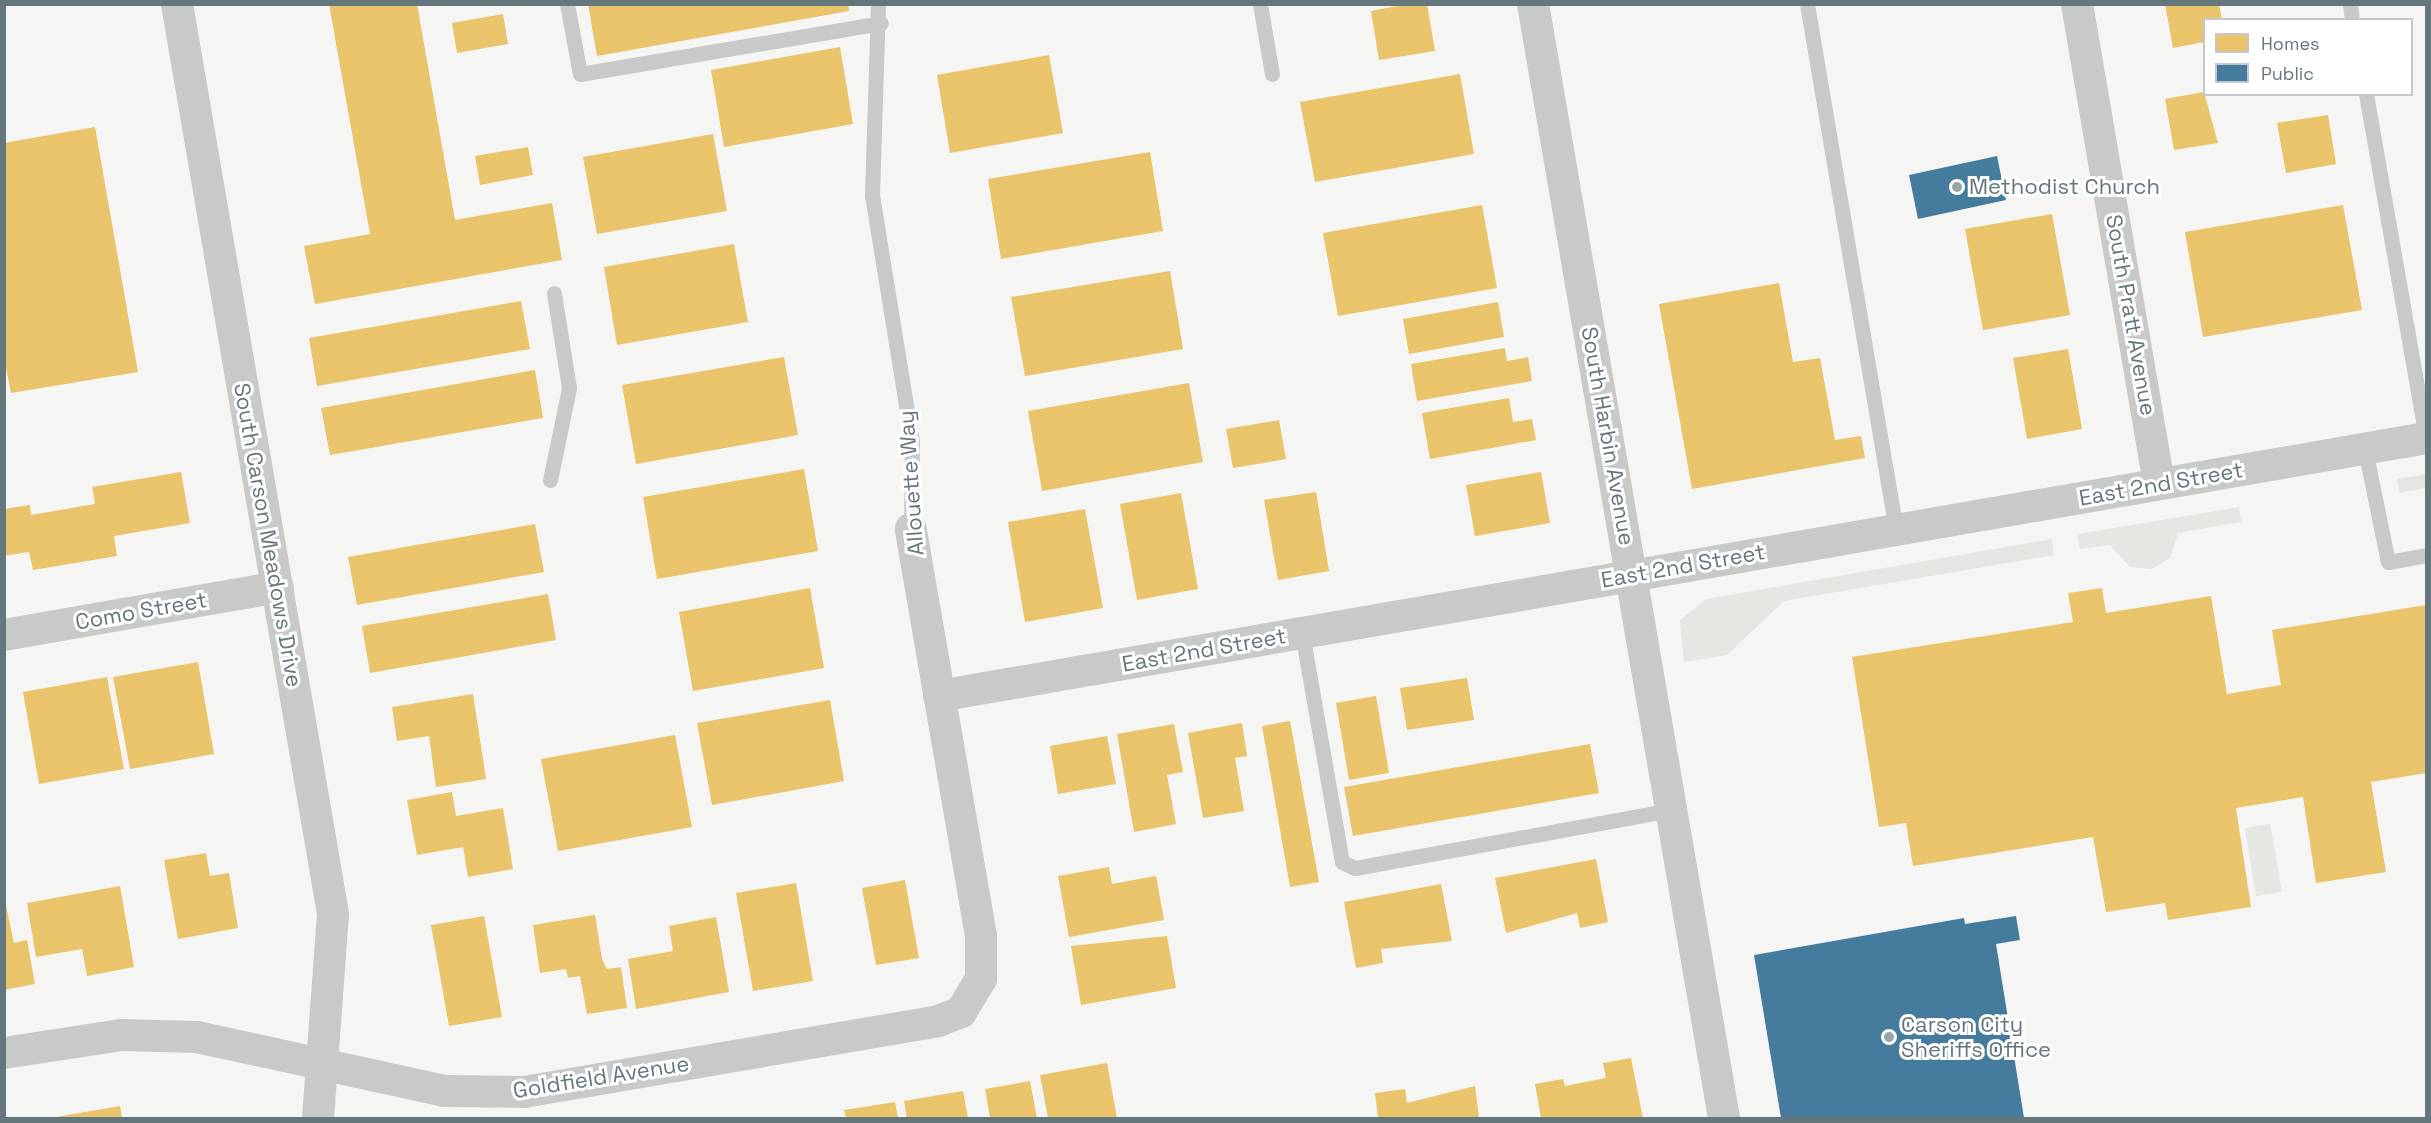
<!DOCTYPE html>
<html>
<head>
<meta charset="utf-8">
<style>
  body { margin:0 }
  #map { position:relative; width:2431px; height:1123px; overflow:hidden; background:#f5f5f4; font-family:"Space Grotesk",sans-serif }
  div>[style] { position:absolute }
  .green>* { inset:0; background:#e4e7e2 }
  .homes>* { inset:0; background:#e9c46a }
  .public>* { inset:0; background:#457b9d }
  .service>* { height:15px; margin:-7.5px; padding:0 7.5px; transform-origin:7.5px; border-radius:7.5px; background:#c8caca }
  .minor>* { height:32px; margin:-16px; padding:0 16px; transform-origin:16px; border-radius:16px; background:#c8caca }
  .dots>* { width:16px; height:16px; translate:-50% -50%; box-sizing:border-box; border:3px solid #fff; border-radius:50% }
  span { translate:-50% -50%; white-space:nowrap; text-align:center; line-height:1.15; -webkit-text-stroke:6px #fff; paint-order:stroke }
  .poi-label { font-size:22px; color:#63777d }
  .left { translate:0 -50%; text-align:left }
  .street-label { font-size:22px; color:#63777d }
  .frame { position:absolute; inset:0; border:6px solid #63777d; pointer-events:none }
  .legend { position:absolute; left:2203px; top:18px; width:210px; height:78px; box-sizing:border-box; background:#fff; border:2px solid #c1c9cb; margin:0; padding:8px 10px; list-style:none; font-size:18px; color:#63777d }
  .legend li { display:flex; align-items:center; gap:12px; height:30px }
  .legend b { width:30px; border:2px solid #c1c9cb }
</style>
</head>
<body>
<div id="map">
  <div class="green">
    <div style="clip-path:polygon(2426px 474px,2426px 488px,2399px 493px,2397px 479px)"></div>
    <div style="clip-path:polygon(2239px 507px,2241px 522px,2178px 533px,2170px 558px,2152px 569px,2130px 567px,2110px 545px,2080px 549px,2077px 534px)"></div>
    <div style="clip-path:polygon(2052px 539px,2054px 555px,1784px 601px,1727px 655px,1684px 662px,1680px 620px,1706px 599px)"></div>
    <div style="clip-path:polygon(2270px 824px,2282px 892px,2256px 896px,2245px 828px)"></div>
  </div>
  <div class="homes">
    <div style="clip-path:polygon(329px 4px,417px 4px,455px 220px,552px 203px,562px 260px,315px 304px,304px 246px,370px 234px)"></div>
    <div style="clip-path:polygon(588px 4px,848px 4px,849px 11px,597px 56px)"></div>
    <div style="clip-path:polygon(1407px 4px,1427px 4px,1435px 51px,1379px 60px,1371px 11px)"></div>
    <div style="clip-path:polygon(2165px 4px,2219px 4px,2222px 20px,2204px 20px,2204px 42px,2173px 48px)"></div>
    <div style="clip-path:polygon(503px 14px,508px 44px,457px 53px,452px 23px)"></div>
    <div style="clip-path:polygon(840px 47px,853px 124px,724px 147px,711px 70px)"></div>
    <div style="clip-path:polygon(1049px 55px,1063px 133px,950px 153px,937px 75px)"></div>
    <div style="clip-path:polygon(1460px 74px,1474px 154px,1315px 182px,1300px 102px)"></div>
    <div style="clip-path:polygon(2204px 92px,2218px 143px,2174px 150px,2165px 99px)"></div>
    <div style="clip-path:polygon(2328px 115px,2336px 164px,2286px 173px,2277px 123px)"></div>
    <div style="clip-path:polygon(95px 127px,138px 372px,11px 393px,4px 358px,4px 143px)"></div>
    <div style="clip-path:polygon(713px 134px,727px 211px,597px 234px,583px 157px)"></div>
    <div style="clip-path:polygon(528px 147px,533px 175px,480px 185px,475px 156px)"></div>
    <div style="clip-path:polygon(1150px 152px,1163px 231px,1001px 259px,988px 179px)"></div>
    <div style="clip-path:polygon(1482px 205px,1497px 288px,1338px 316px,1323px 233px)"></div>
    <div style="clip-path:polygon(2343px 205px,2362px 310px,2203px 337px,2185px 232px)"></div>
    <div style="clip-path:polygon(2052px 214px,2070px 315px,1983px 330px,1965px 229px)"></div>
    <div style="clip-path:polygon(734px 244px,748px 322px,617px 345px,604px 267px)"></div>
    <div style="clip-path:polygon(1170px 271px,1183px 349px,1025px 376px,1011px 297px)"></div>
    <div style="clip-path:polygon(1779px 283px,1793px 362px,1820px 358px,1835px 440px,1861px 436px,1865px 458px,1692px 489px,1659px 304px)"></div>
    <div style="clip-path:polygon(521px 301px,530px 349px,317px 386px,309px 338px)"></div>
    <div style="clip-path:polygon(1498px 302px,1504px 337px,1409px 354px,1403px 319px)"></div>
    <div style="clip-path:polygon(1505px 348px,1507px 361px,1528px 357px,1532px 381px,1417px 401px,1411px 364px)"></div>
    <div style="clip-path:polygon(2068px 349px,2082px 429px,2027px 439px,2013px 358px)"></div>
    <div style="clip-path:polygon(784px 357px,798px 435px,636px 464px,622px 385px)"></div>
    <div style="clip-path:polygon(535px 370px,543px 418px,330px 455px,321px 408px)"></div>
    <div style="clip-path:polygon(1189px 383px,1203px 462px,1042px 491px,1028px 411px)"></div>
    <div style="clip-path:polygon(1509px 398px,1513px 422px,1532px 419px,1536px 440px,1430px 459px,1422px 413px)"></div>
    <div style="clip-path:polygon(1279px 420px,1286px 459px,1233px 468px,1226px 429px)"></div>
    <div style="clip-path:polygon(804px 469px,818px 551px,657px 579px,643px 497px)"></div>
    <div style="clip-path:polygon(181px 472px,190px 523px,114px 536px,117px 556px,33px 570px,29px 552px,4px 556px,4px 509px,30px 505px,31px 515px,95px 504px,92px 487px)"></div>
    <div style="clip-path:polygon(1541px 472px,1550px 523px,1475px 536px,1466px 485px)"></div>
    <div style="clip-path:polygon(1316px 492px,1329px 571px,1278px 580px,1264px 500px)"></div>
    <div style="clip-path:polygon(1181px 493px,1198px 589px,1137px 600px,1120px 504px)"></div>
    <div style="clip-path:polygon(1085px 509px,1103px 608px,1025px 622px,1008px 522px)"></div>
    <div style="clip-path:polygon(535px 524px,544px 572px,357px 605px,348px 557px)"></div>
    <div style="clip-path:polygon(810px 588px,824px 668px,693px 691px,679px 612px)"></div>
    <div style="clip-path:polygon(2102px 588px,2106px 613px,2211px 596px,2227px 694px,2281px 685px,2272px 630px,2426px 605px,2426px 773px,2371px 782px,2386px 872px,2316px 883px,2303px 797px,2236px 808px,2251px 907px,2168px 920px,2165px 903px,2106px 912px,2093px 837px,1913px 866px,1906px 823px,1879px 827px,1852px 657px,2073px 622px,2068px 593px)"></div>
    <div style="clip-path:polygon(548px 594px,556px 640px,370px 673px,362px 626px)"></div>
    <div style="clip-path:polygon(198px 662px,214px 754px,130px 769px,113px 677px)"></div>
    <div style="clip-path:polygon(107px 677px,124px 769px,39px 784px,23px 692px)"></div>
    <div style="clip-path:polygon(1467px 678px,1474px 720px,1407px 730px,1400px 688px)"></div>
    <div style="clip-path:polygon(473px 694px,486px 779px,436px 787px,429px 736px,397px 741px,392px 707px)"></div>
    <div style="clip-path:polygon(1376px 696px,1389px 773px,1349px 780px,1336px 703px)"></div>
    <div style="clip-path:polygon(830px 700px,844px 781px,712px 805px,697px 723px)"></div>
    <div style="clip-path:polygon(1290px 721px,1319px 882px,1290px 887px,1262px 726px)"></div>
    <div style="clip-path:polygon(1242px 723px,1247px 756px,1235px 758px,1244px 811px,1203px 818px,1188px 733px)"></div>
    <div style="clip-path:polygon(1174px 724px,1183px 772px,1167px 775px,1176px 824px,1134px 832px,1117px 734px)"></div>
    <div style="clip-path:polygon(675px 735px,692px 827px,558px 851px,541px 759px)"></div>
    <div style="clip-path:polygon(1107px 736px,1116px 784px,1058px 794px,1050px 746px)"></div>
    <div style="clip-path:polygon(1590px 744px,1599px 793px,1353px 836px,1344px 787px)"></div>
    <div style="clip-path:polygon(452px 792px,456px 816px,503px 808px,513px 869px,468px 877px,463px 847px,417px 855px,407px 800px)"></div>
    <div style="clip-path:polygon(206px 853px,210px 876px,229px 873px,238px 928px,178px 939px,164px 860px)"></div>
    <div style="clip-path:polygon(1596px 859px,1608px 922px,1580px 928px,1577px 913px,1506px 933px,1495px 878px)"></div>
    <div style="clip-path:polygon(1109px 867px,1112px 884px,1156px 876px,1164px 920px,1069px 937px,1058px 876px)"></div>
    <div style="clip-path:polygon(905px 880px,919px 958px,876px 965px,862px 888px)"></div>
    <div style="clip-path:polygon(796px 883px,813px 981px,753px 991px,736px 893px)"></div>
    <div style="clip-path:polygon(1441px 884px,1452px 941px,1381px 949px,1383px 963px,1356px 968px,1344px 902px)"></div>
    <div style="clip-path:polygon(120px 886px,134px 967px,87px 976px,82px 949px,36px 957px,27px 903px)"></div>
    <div style="clip-path:polygon(4px 896px,14px 943px,27px 940px,35px 984px,4px 990px)"></div>
    <div style="clip-path:polygon(595px 915px,602px 959px,607px 969px,621px 967px,627px 1008px,587px 1014px,580px 976px,568px 978px,566px 969px,540px 973px,533px 925px)"></div>
    <div style="clip-path:polygon(484px 916px,502px 1017px,449px 1026px,431px 925px)"></div>
    <div style="clip-path:polygon(716px 917px,729px 992px,636px 1009px,628px 959px,673px 951px,669px 926px)"></div>
    <div style="clip-path:polygon(1167px 936px,1176px 988px,1081px 1005px,1071px 946px)"></div>
    <div style="clip-path:polygon(1631px 1058px,1643px 1118px,1541px 1118px,1535px 1084px,1563px 1079px,1565px 1086px,1606px 1078px,1603px 1063px)"></div>
    <div style="clip-path:polygon(1107px 1063px,1117px 1118px,1048px 1118px,1040px 1075px)"></div>
    <div style="clip-path:polygon(1030px 1081px,1037px 1118px,990px 1118px,985px 1089px)"></div>
    <div style="clip-path:polygon(1475px 1086px,1479px 1118px,1378px 1118px,1375px 1093px,1405px 1089px,1407px 1103px)"></div>
    <div style="clip-path:polygon(963px 1091px,968px 1118px,907px 1118px,904px 1101px)"></div>
    <div style="clip-path:polygon(895px 1102px,898px 1118px,846px 1118px,844px 1110px)"></div>
    <div style="clip-path:polygon(120px 1106px,122px 1118px,56px 1118px,56px 1117px)"></div>
  </div>
  <div class="public">
    <div style="clip-path:polygon(1997px 156px,2006px 200px,1918px 219px,1909px 175px)"></div>
    <div style="clip-path:polygon(2016px 916px,2020px 940px,1996px 944px,2024px 1118px,1781px 1118px,1754px 955px,1964px 918px,1965px 924px)"></div>
  </div>
  <div class="service">
    <div style="left:567px;top:4px;width:71px;rotate:79.5deg"></div>
    <div style="left:580px;top:74px;width:305px;rotate:-9.6deg"></div>
    <div style="left:878px;top:4px;width:191px;rotate:91.8deg"></div>
    <div style="left:872px;top:195px;width:250px;rotate:80.8deg"></div>
    <div style="left:912px;top:442px;width:87px;rotate:90.7deg"></div>
    <div style="left:1260px;top:4px;width:71px;rotate:80.3deg"></div>
    <div style="left:1807px;top:4px;width:533px;rotate:80.4deg"></div>
    <div style="left:2350px;top:4px;width:16px;rotate:83deg"></div>
    <div style="left:2366px;top:94px;width:349px;rotate:80.1deg"></div>
    <div style="left:2365px;top:449px;width:115px;rotate:78.5deg"></div>
    <div style="left:2388px;top:562px;width:39px;rotate:-10deg"></div>
    <div style="left:550px;top:480px;width:94px;rotate:-78.3deg"></div>
    <div style="left:569px;top:388px;width:96px;rotate:-99deg"></div>
    <div style="left:1302px;top:633px;width:232px;rotate:80.1deg"></div>
    <div style="left:1342px;top:862px;width:14px;rotate:25deg"></div>
    <div style="left:1355px;top:868px;width:322px;rotate:-10.4deg"></div>
  </div>
  <div class="minor">
    <div style="left:177px;top:4px;width:923px;rotate:80.27deg"></div>
    <div style="left:333px;top:914px;width:205px;rotate:94.2deg"></div>
    <div style="left:1533px;top:4px;width:1130px;rotate:80.27deg"></div>
    <div style="left:2077px;top:4px;width:487px;rotate:80.3deg"></div>
    <div style="left:4px;top:635px;width:278px;rotate:-9.9deg"></div>
    <div style="left:939px;top:696px;width:1509px;rotate:-9.84deg"></div>
    <div style="left:4px;top:1053px;width:118px;rotate:-8.7deg"></div>
    <div style="left:121px;top:1035px;width:76px;rotate:1.5deg"></div>
    <div style="left:197px;top:1037px;width:253px;rotate:12.3deg"></div>
    <div style="left:444px;top:1091px;width:80px;rotate:0.7deg"></div>
    <div style="left:524px;top:1092px;width:420px;rotate:-9.7deg"></div>
    <div style="left:938px;top:1021px;width:25px;rotate:-21deg"></div>
    <div style="left:961px;top:1012px;width:39px;rotate:-59deg"></div>
    <div style="left:981px;top:979px;width:43px;rotate:-90deg"></div>
    <div style="left:981px;top:936px;width:413px;rotate:-99.8deg"></div>
  </div>
  <div class="dots">
    <div style="left:1957px;top:187px;background:#96a3a7"></div>
    <div style="left:1889px;top:1037px;background:#96a3a7"></div>
  </div>
  <div class="poi-label">
    <span class="left" style="left:1969px;top:187px">Methodist Church</span>
    <span class="left" style="left:1901px;top:1037px">Carson City<br>Sheriffs Office</span>
  </div>
  <div class="street-label">
    <span style="left:2131px;top:315px;rotate:80deg">South Pratt Avenue</span>
    <span style="left:1608px;top:436px;rotate:80deg">South Harbin Avenue</span>
    <span style="left:911px;top:483px;rotate:-94deg">Allouette Way</span>
    <span style="left:2161px;top:484px;rotate:-10deg">East 2nd Street</span>
    <span style="left:268px;top:535px;rotate:80deg">South Carson Meadows Drive</span>
    <span style="left:1683px;top:566px;rotate:-10deg">East 2nd Street</span>
    <span style="left:141px;top:611px;rotate:-10deg">Como Street</span>
    <span style="left:1204px;top:650px;rotate:-10deg">East 2nd Street</span>
    <span style="left:601px;top:1077px;rotate:-9deg">Goldfield Avenue</span>
  </div>
  <div class="frame"></div>
  <ul class="legend">
  <li><b style="height:16px;background:#e9c46a"></b>Homes</li>
  <li><b style="height:16px;background:#457b9d"></b>Public</li>
  </ul>
</div>
</body>
</html>
